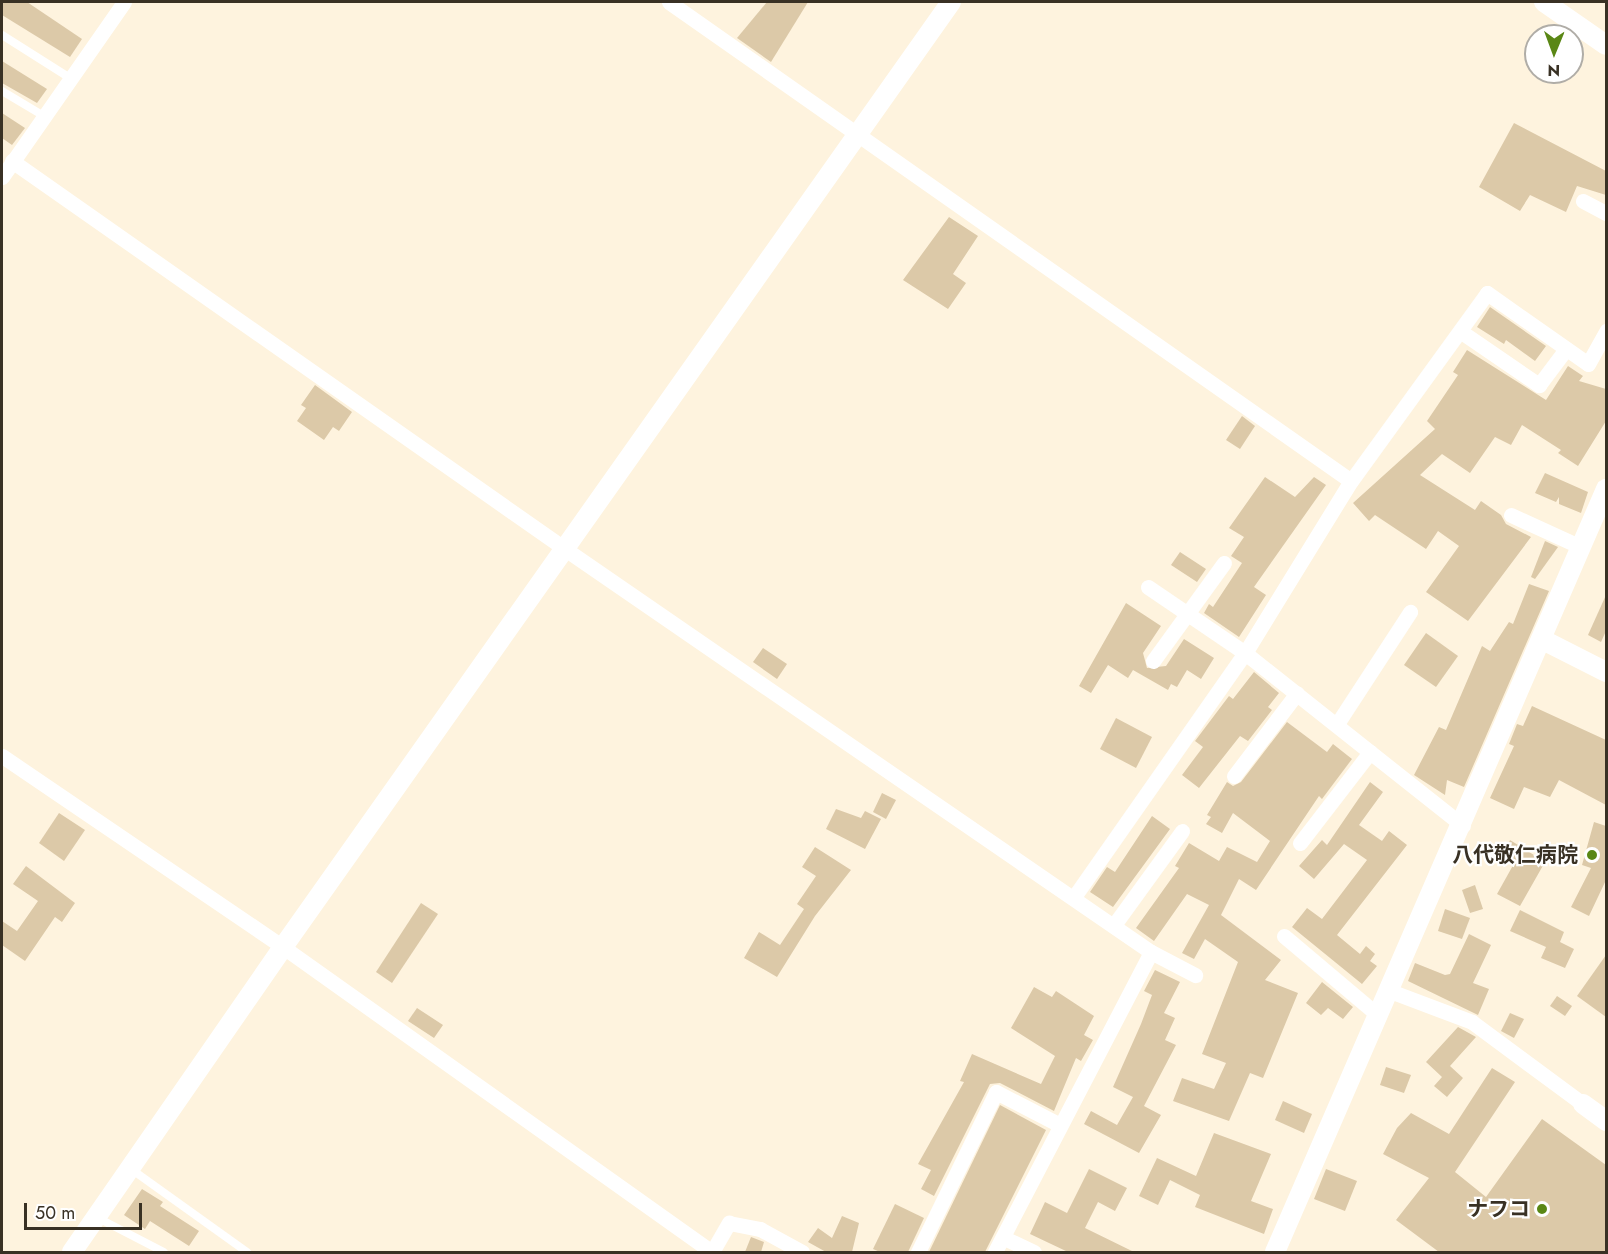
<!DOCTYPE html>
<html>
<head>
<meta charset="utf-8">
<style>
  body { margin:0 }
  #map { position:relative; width:1608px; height:1254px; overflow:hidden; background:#fef3de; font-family:Jost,"Noto Sans JP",sans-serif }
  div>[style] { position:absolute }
  .building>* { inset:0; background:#dcc9a8 }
  .service>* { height:8px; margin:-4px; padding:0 4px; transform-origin:4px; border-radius:4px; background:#fff }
  .minor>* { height:15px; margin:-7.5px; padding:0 7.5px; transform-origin:7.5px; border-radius:7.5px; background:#fff }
  .tertiary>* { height:20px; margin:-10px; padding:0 10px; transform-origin:10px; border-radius:10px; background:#fff }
  .dots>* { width:16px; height:16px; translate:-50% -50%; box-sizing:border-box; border:3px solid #fff; border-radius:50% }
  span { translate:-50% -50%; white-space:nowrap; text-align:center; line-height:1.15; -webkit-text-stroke:4.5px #fff; paint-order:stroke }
  .poi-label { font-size:21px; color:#393124; font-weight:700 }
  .right { translate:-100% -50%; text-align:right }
  .frame { position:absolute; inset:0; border:3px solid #393124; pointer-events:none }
  .north { position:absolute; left:1524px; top:24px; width:60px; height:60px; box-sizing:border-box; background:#fff; border:2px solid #b0ada7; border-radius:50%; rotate:181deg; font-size:16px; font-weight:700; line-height:24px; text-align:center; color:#393124 }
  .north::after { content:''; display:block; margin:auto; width:21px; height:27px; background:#5a8715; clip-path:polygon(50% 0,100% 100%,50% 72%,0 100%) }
  .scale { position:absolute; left:24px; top:1203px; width:118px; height:27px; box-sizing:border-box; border:3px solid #393124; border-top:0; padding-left:8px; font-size:18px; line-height:21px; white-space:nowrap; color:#393124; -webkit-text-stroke:4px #fff; paint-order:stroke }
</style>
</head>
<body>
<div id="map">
  <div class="building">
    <div style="clip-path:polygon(2px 2px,27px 2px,82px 39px,70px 57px,2px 15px)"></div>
    <div style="clip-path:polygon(767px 2px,808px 2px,771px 62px,737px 38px)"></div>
    <div style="clip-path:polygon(2px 61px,47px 89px,37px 103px,2px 83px)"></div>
    <div style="clip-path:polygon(2px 113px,25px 128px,12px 145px,2px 138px)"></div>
    <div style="clip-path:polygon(1514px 123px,1606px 171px,1606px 195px,1577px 186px,1566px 212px,1530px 195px,1520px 211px,1479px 187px)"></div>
    <div style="clip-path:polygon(949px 217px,978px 236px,953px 274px,966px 283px,948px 309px,903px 280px)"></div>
    <div style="clip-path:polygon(1490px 307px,1546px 346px,1535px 361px,1506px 340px,1504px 344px,1477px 327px)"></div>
    <div style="clip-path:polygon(1467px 350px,1546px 400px,1568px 366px,1583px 376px,1579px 381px,1606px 389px,1606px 421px,1578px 466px,1558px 453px,1561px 450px,1522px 425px,1511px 445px,1495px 437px,1470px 473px,1442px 454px,1420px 475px,1475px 510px,1481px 501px,1501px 515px,1506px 524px,1531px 537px,1468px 621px,1426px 592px,1459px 546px,1438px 531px,1426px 549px,1375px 515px,1369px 521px,1353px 503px,1435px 429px,1427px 421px,1458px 375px,1453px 372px)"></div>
    <div style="clip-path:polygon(315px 385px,352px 412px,339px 431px,333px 427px,324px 440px,297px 421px,306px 408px,301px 405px)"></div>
    <div style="clip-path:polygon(1242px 416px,1255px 426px,1240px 449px,1226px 440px)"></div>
    <div style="clip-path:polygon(1545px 473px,1588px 492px,1581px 513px,1559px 504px,1559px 497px,1556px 502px,1535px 493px)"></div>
    <div style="clip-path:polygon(1265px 477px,1295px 497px,1314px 477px,1326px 485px,1254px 587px,1266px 595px,1239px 637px,1204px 613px,1209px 604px,1213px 607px,1242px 563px,1231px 556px,1244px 537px,1229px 528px)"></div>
    <div style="clip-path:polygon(1545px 541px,1558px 547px,1535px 579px,1531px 577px)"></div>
    <div style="clip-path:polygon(1180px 552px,1206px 569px,1197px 582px,1171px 565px)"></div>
    <div style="clip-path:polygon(1529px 584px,1549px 591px,1464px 787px,1447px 780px,1445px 795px,1414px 775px,1439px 727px,1446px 730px,1482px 646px,1490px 651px,1509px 622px,1513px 624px)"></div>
    <div style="clip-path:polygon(1606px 595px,1606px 631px,1601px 642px,1588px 635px)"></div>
    <div style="clip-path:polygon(1126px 603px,1161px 626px,1143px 653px,1147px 668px,1166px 666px,1184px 639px,1214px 658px,1201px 679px,1187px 670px,1177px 687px,1171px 684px,1168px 690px,1133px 670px,1128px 678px,1108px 665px,1091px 693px,1079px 686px)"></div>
    <div style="clip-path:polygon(1426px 633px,1458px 656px,1436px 687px,1404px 665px)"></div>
    <div style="clip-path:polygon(763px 648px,787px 664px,777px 679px,753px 662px)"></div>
    <div style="clip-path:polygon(1254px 672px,1279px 693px,1268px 707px,1272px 710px,1248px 741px,1240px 736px,1199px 788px,1182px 775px,1203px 747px,1195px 741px,1229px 696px,1233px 699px)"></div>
    <div style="clip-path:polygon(1532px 706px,1606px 740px,1606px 805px,1559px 780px,1550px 797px,1524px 787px,1514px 809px,1490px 798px,1514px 746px,1509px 744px,1517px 724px,1523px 726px)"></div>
    <div style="clip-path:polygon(1116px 718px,1152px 737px,1136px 768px,1100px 749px)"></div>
    <div style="clip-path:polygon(1287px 722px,1327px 752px,1333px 744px,1352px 759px,1322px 799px,1319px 796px,1256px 890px,1239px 879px,1221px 915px,1281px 960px,1265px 980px,1298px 993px,1263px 1078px,1250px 1073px,1229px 1121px,1173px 1101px,1182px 1078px,1214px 1089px,1226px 1063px,1202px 1054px,1238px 962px,1205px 939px,1194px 959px,1182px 953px,1209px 905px,1187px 894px,1154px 941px,1136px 928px,1179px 868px,1175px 866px,1189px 843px,1219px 861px,1227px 847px,1257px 862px,1270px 841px,1233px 813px,1222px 833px,1206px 824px,1211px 817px,1207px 815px,1227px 782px,1233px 786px,1241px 782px)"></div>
    <div style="clip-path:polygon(1370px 782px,1383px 792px,1359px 825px,1382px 841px,1389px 831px,1407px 845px,1337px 935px,1360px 954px,1366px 946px,1375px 954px,1370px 961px,1377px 966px,1362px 984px,1292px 927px,1307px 908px,1322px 919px,1367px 860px,1344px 844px,1314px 879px,1299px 866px,1322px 840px,1327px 845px)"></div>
    <div style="clip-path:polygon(882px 793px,896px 800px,886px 819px,873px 812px)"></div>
    <div style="clip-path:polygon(836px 809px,861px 818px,865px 811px,881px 819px,865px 849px,826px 829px)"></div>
    <div style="clip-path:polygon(59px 813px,85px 830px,64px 861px,39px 843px)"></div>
    <div style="clip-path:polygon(1152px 816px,1170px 829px,1113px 907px,1090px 892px,1107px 867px,1115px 872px)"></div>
    <div style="clip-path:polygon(1594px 822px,1606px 826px,1606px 880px,1589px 916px,1571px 907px,1591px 868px,1582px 865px)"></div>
    <div style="clip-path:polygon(1510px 840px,1545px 862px,1520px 906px,1497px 894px,1516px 860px,1504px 854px)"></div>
    <div style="clip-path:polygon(815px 847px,851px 870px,815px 916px,777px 977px,744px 958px,759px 932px,780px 945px,804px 909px,797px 904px,816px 876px,802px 867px)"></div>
    <div style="clip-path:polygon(26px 866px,75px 903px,62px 922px,55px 917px,25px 961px,2px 945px,2px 921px,17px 931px,38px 901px,13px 884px)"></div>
    <div style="clip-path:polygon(1475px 885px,1483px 909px,1470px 913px,1462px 890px)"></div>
    <div style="clip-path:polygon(421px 903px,438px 914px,392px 983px,376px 972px)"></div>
    <div style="clip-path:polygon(1445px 909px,1470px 918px,1462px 939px,1438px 931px)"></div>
    <div style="clip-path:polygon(1520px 910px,1564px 932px,1560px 942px,1574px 949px,1565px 968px,1541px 958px,1546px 947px,1510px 931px)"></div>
    <div style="clip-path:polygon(1469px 934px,1491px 945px,1473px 983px,1489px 989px,1478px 1015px,1408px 981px,1415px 963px,1445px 975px,1450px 974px)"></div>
    <div style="clip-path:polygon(1606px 955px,1606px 1017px,1577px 996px)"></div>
    <div style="clip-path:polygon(1155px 970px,1180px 982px,1164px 1013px,1175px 1018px,1165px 1040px,1176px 1045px,1144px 1106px,1161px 1115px,1139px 1153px,1084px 1124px,1091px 1111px,1117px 1125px,1133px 1097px,1113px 1087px,1141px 1024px,1152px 995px,1144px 991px)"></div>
    <div style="clip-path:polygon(1322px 982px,1353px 1007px,1343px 1019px,1328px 1008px,1321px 1015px,1306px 1003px)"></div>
    <div style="clip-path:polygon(1034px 987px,1052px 997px,1056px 991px,1094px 1016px,1084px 1035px,1093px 1040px,1081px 1061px,1076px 1058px,1054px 1111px,1000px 1083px,990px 1084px,934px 1196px,921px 1189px,931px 1170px,918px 1164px,964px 1082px,960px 1081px,972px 1054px,1041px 1084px,1055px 1056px,1011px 1028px)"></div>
    <div style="clip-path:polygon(1557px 996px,1572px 1006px,1565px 1016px,1550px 1006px)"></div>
    <div style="clip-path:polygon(417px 1008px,443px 1025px,434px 1038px,408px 1021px)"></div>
    <div style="clip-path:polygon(1510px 1013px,1524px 1019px,1514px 1038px,1501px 1031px)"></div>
    <div style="clip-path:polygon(1458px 1027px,1476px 1037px,1450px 1066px,1463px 1078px,1447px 1097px,1434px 1086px,1442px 1077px,1426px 1062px)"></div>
    <div style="clip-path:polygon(1386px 1067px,1411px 1075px,1404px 1093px,1380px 1085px)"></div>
    <div style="clip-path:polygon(1492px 1068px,1515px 1082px,1455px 1172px,1486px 1197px,1542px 1119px,1606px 1165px,1606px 1252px,1439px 1252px,1396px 1220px,1429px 1178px,1383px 1154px,1397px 1128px,1411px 1113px,1449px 1134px)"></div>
    <div style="clip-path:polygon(1283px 1101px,1312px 1114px,1304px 1133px,1275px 1120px)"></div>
    <div style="clip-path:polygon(1000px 1105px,1046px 1130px,985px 1252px,929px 1252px)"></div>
    <div style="clip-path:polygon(1214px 1133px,1271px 1154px,1251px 1201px,1273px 1209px,1264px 1234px,1195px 1207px,1200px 1195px,1170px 1180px,1158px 1205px,1139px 1196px,1157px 1158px,1196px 1176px)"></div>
    <div style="clip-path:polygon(1089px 1169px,1127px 1188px,1115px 1211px,1098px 1202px,1085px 1228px,1134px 1252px,1068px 1252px,1030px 1234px,1045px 1202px,1067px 1213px)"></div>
    <div style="clip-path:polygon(1326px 1169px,1357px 1181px,1345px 1211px,1314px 1199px)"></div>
    <div style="clip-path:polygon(142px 1189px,163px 1202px,160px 1206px,199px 1231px,189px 1246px,150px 1221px,145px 1229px,124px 1215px)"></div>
    <div style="clip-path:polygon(895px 1204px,924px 1218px,908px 1252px,880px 1252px,873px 1249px)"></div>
    <div style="clip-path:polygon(842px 1216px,859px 1223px,852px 1252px,826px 1252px,808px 1242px,818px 1228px,832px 1238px)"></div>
    <div style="clip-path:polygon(751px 1237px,764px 1242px,761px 1252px,745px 1252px)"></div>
  </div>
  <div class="service">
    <div style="left:2px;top:35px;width:80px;rotate:32.3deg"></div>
    <div style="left:2px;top:91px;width:49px;rotate:30.8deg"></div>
    <div style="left:131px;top:1169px;width:143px;rotate:35.6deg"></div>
    <div style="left:98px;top:1218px;width:74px;rotate:27.3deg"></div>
  </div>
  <div class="minor">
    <div style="left:669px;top:2px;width:833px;rotate:35.08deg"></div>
    <div style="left:12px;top:161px;width:676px;rotate:35.05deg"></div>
    <div style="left:565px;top:549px;width:711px;rotate:34.52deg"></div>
    <div style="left:1151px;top:952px;width:338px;rotate:117.5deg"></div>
    <div style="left:2px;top:177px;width:213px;rotate:-55.1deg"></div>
    <div style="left:1583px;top:201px;width:26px;rotate:28deg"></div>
    <div style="left:1460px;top:331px;width:96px;rotate:34.4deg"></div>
    <div style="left:1539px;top:385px;width:45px;rotate:-53.1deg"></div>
    <div style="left:1511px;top:515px;width:77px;rotate:24.6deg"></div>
    <div style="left:1148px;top:587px;width:117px;rotate:34.2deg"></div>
    <div style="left:1245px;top:653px;width:278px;rotate:38.4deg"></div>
    <div style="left:1153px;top:661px;width:121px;rotate:-54.1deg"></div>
    <div style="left:1337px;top:724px;width:134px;rotate:-56.9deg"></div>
    <div style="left:2px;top:756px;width:340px;rotate:34.2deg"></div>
    <div style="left:283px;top:947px;width:526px;rotate:35.41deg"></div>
    <div style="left:712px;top:1252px;width:34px;rotate:-60deg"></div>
    <div style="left:729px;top:1223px;width:32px;rotate:11deg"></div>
    <div style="left:760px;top:1229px;width:48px;rotate:28.7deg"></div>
    <div style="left:1234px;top:776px;width:104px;rotate:-52.8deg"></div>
    <div style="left:1300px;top:843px;width:115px;rotate:-52.4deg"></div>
    <div style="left:1074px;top:897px;width:298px;rotate:-55deg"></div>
    <div style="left:1245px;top:653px;width:202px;rotate:-58.4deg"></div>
    <div style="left:1351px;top:481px;width:232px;rotate:-54.1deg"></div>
    <div style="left:1487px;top:293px;width:123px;rotate:35.1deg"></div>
    <div style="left:1588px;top:364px;width:38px;rotate:-61deg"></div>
    <div style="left:1114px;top:925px;width:116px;rotate:-54.1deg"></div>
    <div style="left:1284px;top:936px;width:124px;rotate:40.1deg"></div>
    <div style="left:1151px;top:952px;width:50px;rotate:27.6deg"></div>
    <div style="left:1390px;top:991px;width:88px;rotate:20.7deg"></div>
    <div style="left:1472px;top:1022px;width:138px;rotate:36.5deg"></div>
    <div style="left:1004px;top:1238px;width:33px;rotate:25deg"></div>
    <div style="left:918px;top:1252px;width:178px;rotate:-64deg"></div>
    <div style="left:996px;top:1092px;width:72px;rotate:27.3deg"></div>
  </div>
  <div class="tertiary">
    <div style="left:1544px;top:2px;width:75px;rotate:34.7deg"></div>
    <div style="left:1543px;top:640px;width:71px;rotate:26.9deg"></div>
    <div style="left:1583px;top:1104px;width:29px;rotate:36deg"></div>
    <div style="left:72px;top:1252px;width:371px;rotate:-55.3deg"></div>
    <div style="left:283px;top:947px;width:1157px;rotate:-54.74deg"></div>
    <div style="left:1275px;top:1252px;width:832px;rotate:-66.55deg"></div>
  </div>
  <div class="dots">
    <div style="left:1592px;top:855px;background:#5a8715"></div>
    <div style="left:1542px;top:1209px;background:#5a8715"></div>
  </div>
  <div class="poi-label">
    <span class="right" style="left:1578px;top:855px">八代敬仁病院</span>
    <span class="right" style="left:1530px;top:1209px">ナフコ</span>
  </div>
  <div class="frame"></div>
  <div class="north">N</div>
  <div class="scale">50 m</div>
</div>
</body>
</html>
